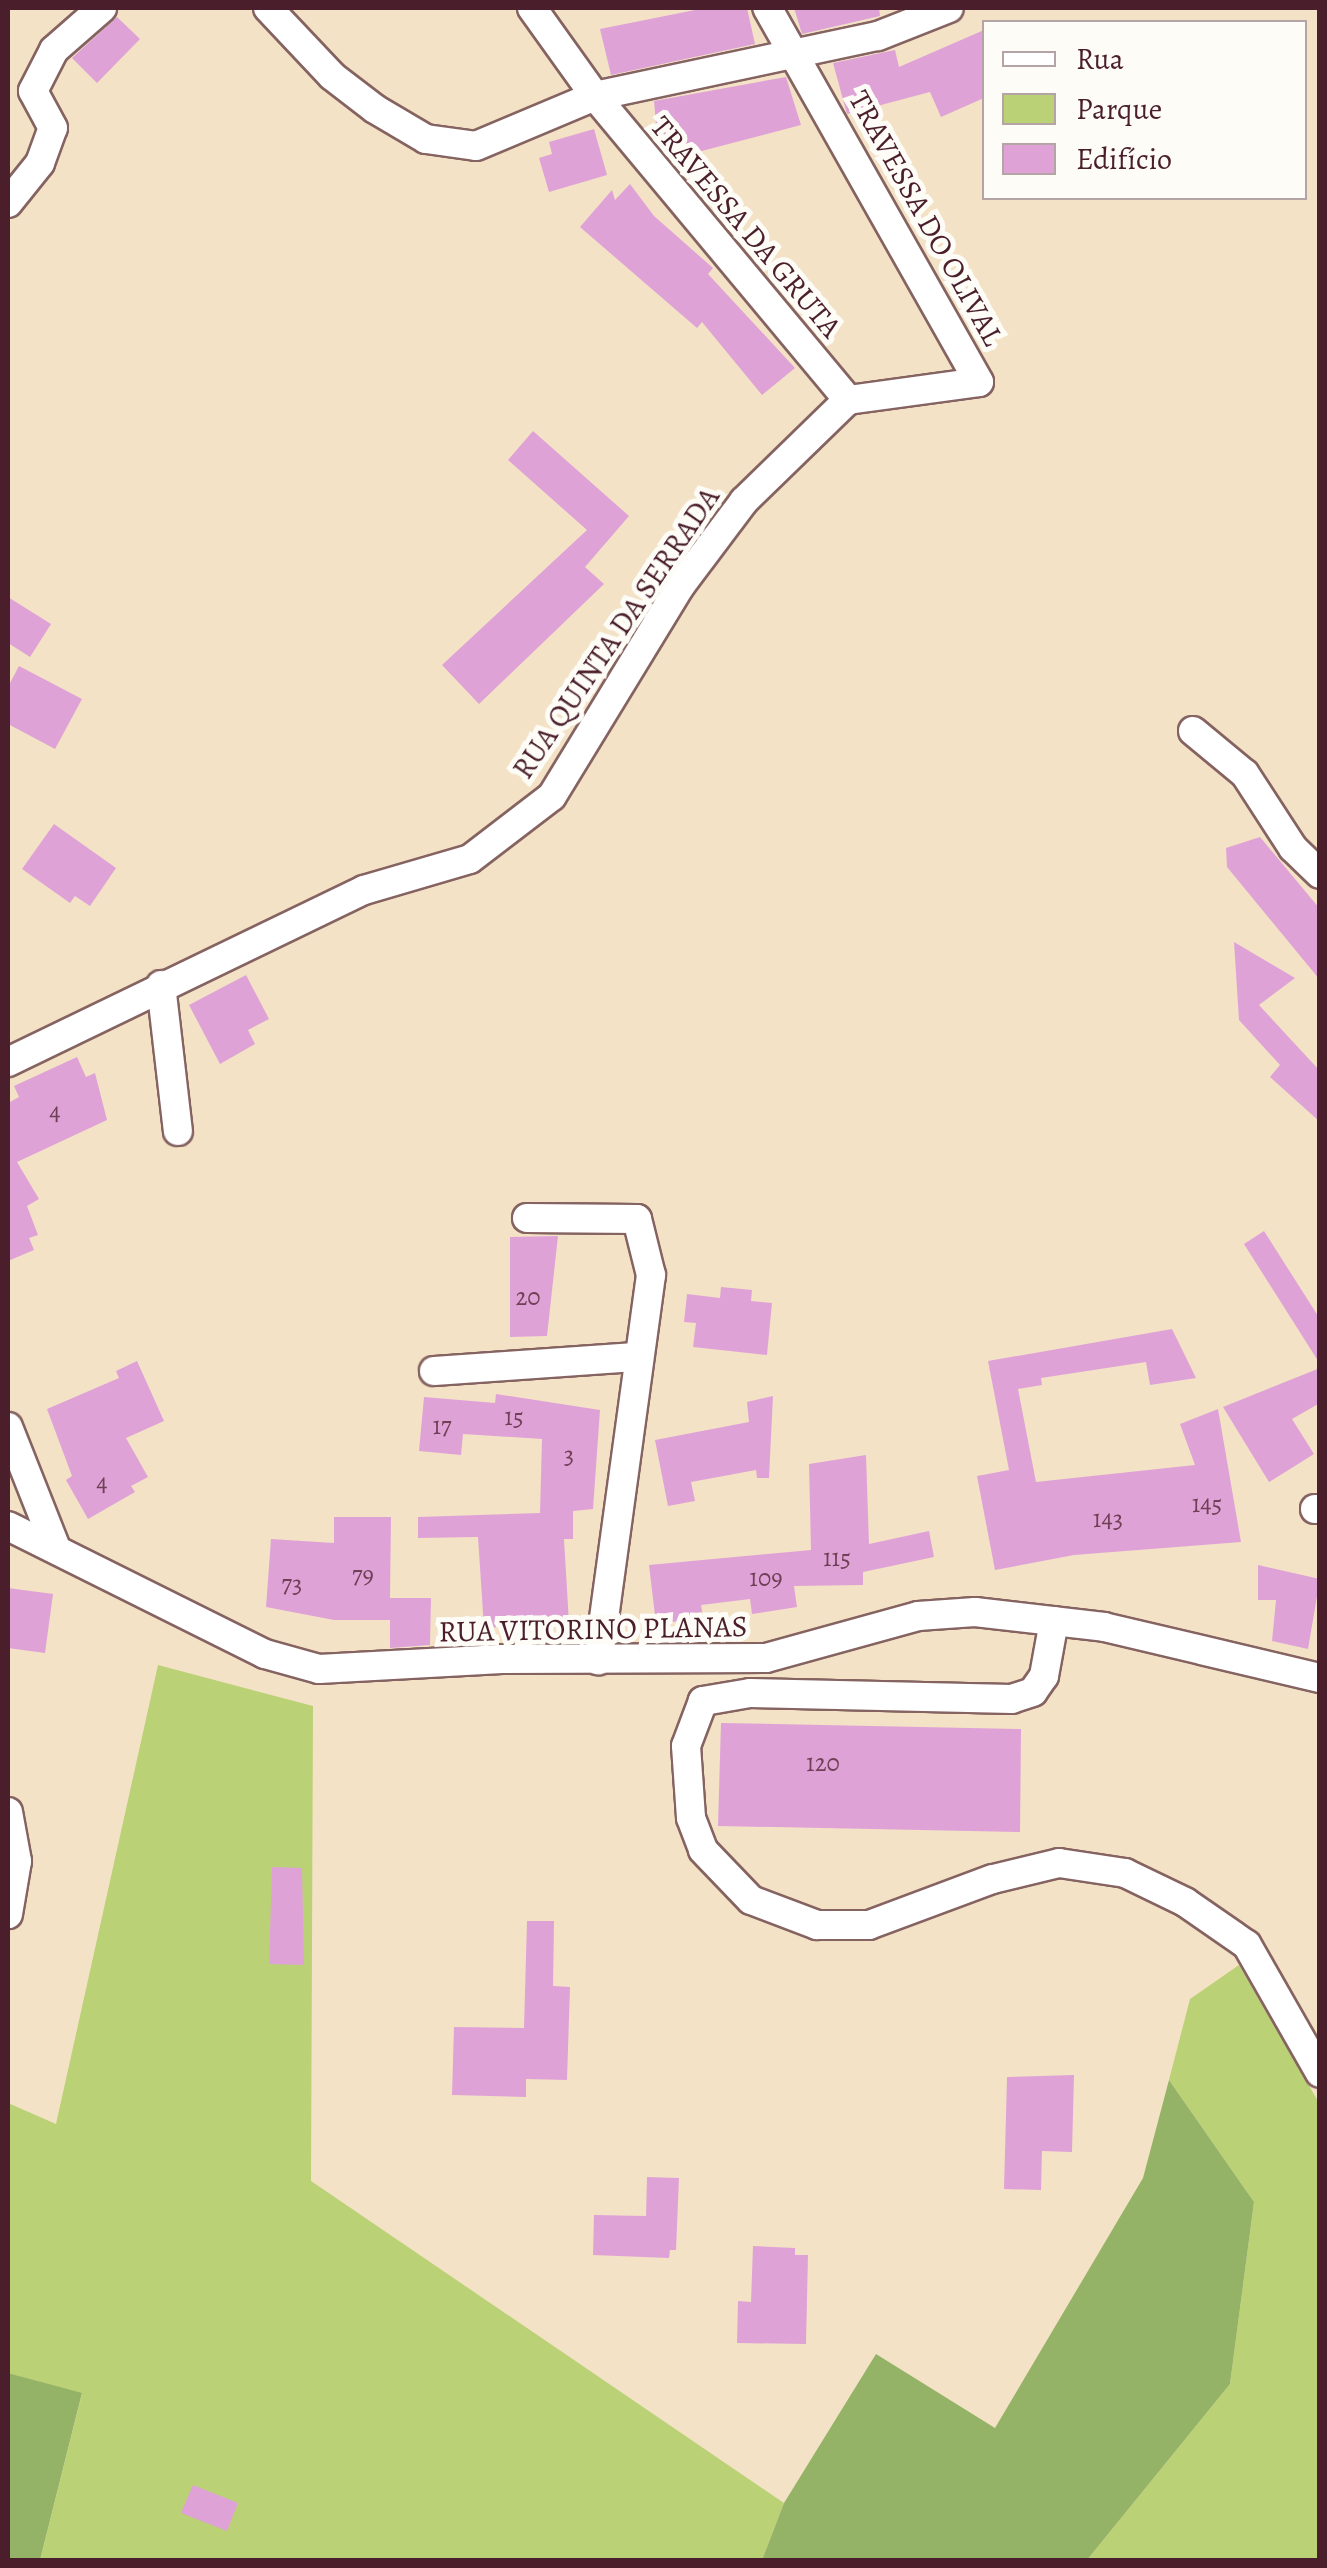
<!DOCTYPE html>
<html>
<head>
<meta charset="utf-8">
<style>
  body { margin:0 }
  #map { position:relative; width:1327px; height:2568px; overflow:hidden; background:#f3e2c6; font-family:Alegreya,serif }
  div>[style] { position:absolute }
  .green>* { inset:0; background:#bbd176 }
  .forest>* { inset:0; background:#94b367 }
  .building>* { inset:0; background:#dfa2d7 }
  .roads { filter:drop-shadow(2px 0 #856361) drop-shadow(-2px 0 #856361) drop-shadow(0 2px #856361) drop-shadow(0 -2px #856361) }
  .minor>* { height:28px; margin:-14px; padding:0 14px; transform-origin:14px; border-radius:14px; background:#fff }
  span { translate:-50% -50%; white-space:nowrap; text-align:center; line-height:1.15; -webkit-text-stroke:10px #fdfcf7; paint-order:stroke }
  .number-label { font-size:25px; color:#6f4056 }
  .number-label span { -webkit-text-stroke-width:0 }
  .street-label { font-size:30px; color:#4a1f2b }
  .frame { position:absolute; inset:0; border:10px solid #4a1f2b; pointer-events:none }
  .legend { position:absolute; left:982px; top:20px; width:325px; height:180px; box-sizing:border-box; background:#fdfcf7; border:2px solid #b5a4a5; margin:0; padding:12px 18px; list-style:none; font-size:30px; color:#4a1f2b }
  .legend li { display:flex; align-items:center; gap:20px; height:50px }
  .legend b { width:50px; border:2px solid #b5a4a5 }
</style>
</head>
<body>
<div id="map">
  <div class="green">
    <div style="clip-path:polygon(158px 1665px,313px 1706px,311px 2181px,784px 2503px,762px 2560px,40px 2560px,82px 2394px,8px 2373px,8px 2103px,56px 2124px)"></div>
    <div style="clip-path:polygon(1239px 1965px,1319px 2103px,1319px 2560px,1087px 2560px,1230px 2384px,1254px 2202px,1169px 2080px,1190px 1999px)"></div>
  </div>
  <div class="forest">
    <div style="clip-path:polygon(1169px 2080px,1254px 2202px,1230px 2384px,1087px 2560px,762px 2560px,784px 2503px,876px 2354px,995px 2428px,1143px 2178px)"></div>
    <div style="clip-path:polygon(8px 2373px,82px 2393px,40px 2560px,8px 2560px)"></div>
  </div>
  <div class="building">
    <div style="clip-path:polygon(705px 8px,747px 8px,755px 44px,611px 75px,600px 29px)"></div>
    <div style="clip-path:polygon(794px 8px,879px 8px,880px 16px,802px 34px)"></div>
    <div style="clip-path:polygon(117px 17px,140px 39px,97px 83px,72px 58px)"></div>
    <div style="clip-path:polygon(984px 30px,984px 98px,941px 117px,930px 92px,847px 114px,833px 63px,895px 50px,899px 67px)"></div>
    <div style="clip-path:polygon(786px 77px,801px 125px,671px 159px,658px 145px,654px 101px)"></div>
    <div style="clip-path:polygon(594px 129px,607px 175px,549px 192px,539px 158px,552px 154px,549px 142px)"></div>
    <div style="clip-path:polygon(630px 184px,654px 216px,713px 268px,708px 274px,795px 368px,762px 395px,702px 322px,697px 328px,580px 227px,612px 190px,615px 200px)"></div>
    <div style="clip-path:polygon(533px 431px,629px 516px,585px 567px,604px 584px,479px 704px,442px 665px,587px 530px,508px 460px)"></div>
    <div style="clip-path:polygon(8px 597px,51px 624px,30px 657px,8px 643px)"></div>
    <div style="clip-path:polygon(19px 666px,82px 699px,55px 749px,8px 724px,8px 687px)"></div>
    <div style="clip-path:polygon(54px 824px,116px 868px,90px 906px,75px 896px,70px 903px,22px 869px)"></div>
    <div style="clip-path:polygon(1260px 837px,1320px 909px,1320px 980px,1227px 867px,1226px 848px)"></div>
    <div style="clip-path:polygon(1234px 942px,1295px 978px,1259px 1005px,1320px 1071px,1320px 1122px,1270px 1077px,1280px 1065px,1239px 1020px)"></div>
    <div style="clip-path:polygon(246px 975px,269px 1019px,248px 1030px,255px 1044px,220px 1064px,189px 1005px)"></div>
    <div style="clip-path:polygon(77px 1057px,86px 1077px,95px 1073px,107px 1120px,17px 1162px,39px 1199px,27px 1206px,38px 1235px,29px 1238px,34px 1250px,8px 1261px,8px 1103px,19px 1097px,14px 1086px)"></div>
    <div style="clip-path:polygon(1264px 1231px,1320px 1319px,1320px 1364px,1244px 1244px)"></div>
    <div style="clip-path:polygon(558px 1236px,547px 1336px,510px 1337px,510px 1237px)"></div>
    <div style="clip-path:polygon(721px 1287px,752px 1290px,751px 1301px,772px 1303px,767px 1355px,693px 1347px,696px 1323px,684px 1322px,687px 1294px,720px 1298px)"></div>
    <div style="clip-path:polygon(1172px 1329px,1196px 1378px,1150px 1385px,1146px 1362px,1041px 1378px,1042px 1385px,1018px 1389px,1036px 1482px,1195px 1465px,1180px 1424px,1218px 1409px,1241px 1542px,1074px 1555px,995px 1570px,977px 1476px,1009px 1470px,988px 1361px)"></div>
    <div style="clip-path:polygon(137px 1361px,164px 1421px,126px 1438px,148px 1477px,131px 1486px,135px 1492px,88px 1519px,66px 1480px,72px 1476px,47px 1409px,119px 1378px,116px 1371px)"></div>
    <div style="clip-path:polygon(1320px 1368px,1320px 1403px,1292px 1419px,1314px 1454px,1269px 1482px,1223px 1407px)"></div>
    <div style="clip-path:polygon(496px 1394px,600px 1410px,593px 1509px,573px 1511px,573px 1539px,564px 1539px,569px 1623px,484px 1628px,478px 1537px,418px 1538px,418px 1517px,540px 1513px,542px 1439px,463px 1434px,461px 1455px,419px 1451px,424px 1397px,495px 1403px)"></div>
    <div style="clip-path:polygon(773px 1396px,769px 1478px,757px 1478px,756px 1470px,691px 1482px,695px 1501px,668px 1506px,655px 1440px,749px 1422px,747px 1402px)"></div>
    <div style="clip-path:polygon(866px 1455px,869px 1544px,929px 1531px,934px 1557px,863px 1572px,863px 1585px,794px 1586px,797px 1607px,752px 1614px,750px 1599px,701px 1605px,703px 1618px,656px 1624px,649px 1565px,811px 1550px,809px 1464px)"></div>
    <div style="clip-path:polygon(334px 1517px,391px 1517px,390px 1598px,431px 1598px,430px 1645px,390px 1648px,390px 1620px,334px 1620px,266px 1607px,271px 1539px,334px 1543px)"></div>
    <div style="clip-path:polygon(1258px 1565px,1320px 1579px,1308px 1649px,1272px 1641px,1276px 1600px,1258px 1600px)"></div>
    <div style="clip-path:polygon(8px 1588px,53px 1594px,45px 1653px,8px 1648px)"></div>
    <div style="clip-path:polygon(721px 1723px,1021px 1729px,1020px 1832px,718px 1826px)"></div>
    <div style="clip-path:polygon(272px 1867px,302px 1868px,304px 1965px,269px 1964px)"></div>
    <div style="clip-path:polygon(527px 1921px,554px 1921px,553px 1986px,570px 1987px,567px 2080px,526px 2079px,526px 2097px,452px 2095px,454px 2027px,524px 2028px)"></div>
    <div style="clip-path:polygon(1074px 2075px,1072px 2152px,1042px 2151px,1041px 2190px,1004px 2189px,1007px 2077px)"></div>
    <div style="clip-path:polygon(647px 2177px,679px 2178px,676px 2250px,670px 2250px,669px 2258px,593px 2255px,594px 2215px,646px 2216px)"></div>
    <div style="clip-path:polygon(753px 2246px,795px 2248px,795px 2255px,808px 2255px,806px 2344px,737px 2343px,738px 2301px,751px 2302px)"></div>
    <div style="clip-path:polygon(193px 2485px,238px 2503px,227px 2531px,181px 2513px)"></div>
  </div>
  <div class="roads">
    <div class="minor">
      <div style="left:268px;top:8px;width:93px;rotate:46.7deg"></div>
      <div style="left:332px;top:76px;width:54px;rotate:37.5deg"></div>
      <div style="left:375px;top:109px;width:59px;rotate:30.5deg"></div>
      <div style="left:426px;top:139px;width:50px;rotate:8deg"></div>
      <div style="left:476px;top:146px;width:129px;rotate:-22.8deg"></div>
      <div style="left:595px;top:96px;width:289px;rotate:-12deg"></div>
      <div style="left:878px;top:36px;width:76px;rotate:-21.5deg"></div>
      <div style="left:532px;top:8px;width:108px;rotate:54.4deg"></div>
      <div style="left:595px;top:96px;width:396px;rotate:50.2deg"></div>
      <div style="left:8px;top:203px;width:51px;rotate:-51.3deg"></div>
      <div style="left:40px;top:163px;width:37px;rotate:-70deg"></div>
      <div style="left:53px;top:128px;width:42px;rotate:-118.4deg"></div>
      <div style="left:33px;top:91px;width:46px;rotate:-62.9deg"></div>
      <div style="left:54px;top:50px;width:64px;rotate:-41.2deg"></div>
      <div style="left:1193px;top:731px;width:67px;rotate:39.6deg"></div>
      <div style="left:1245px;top:774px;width:88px;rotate:57deg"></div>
      <div style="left:1293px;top:848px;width:37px;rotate:44deg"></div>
      <div style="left:161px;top:985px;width:147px;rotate:83.4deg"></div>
      <div style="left:8px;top:1062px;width:395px;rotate:-25.8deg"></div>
      <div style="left:364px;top:890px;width:110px;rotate:-16.3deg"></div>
      <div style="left:470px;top:859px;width:103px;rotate:-37.5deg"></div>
      <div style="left:552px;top:796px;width:247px;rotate:-58.6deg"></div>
      <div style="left:681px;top:585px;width:105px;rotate:-53.1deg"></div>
      <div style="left:744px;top:501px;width:145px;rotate:-44.2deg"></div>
      <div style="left:848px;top:400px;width:132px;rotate:-7.8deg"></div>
      <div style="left:979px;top:382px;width:430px;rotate:-119.5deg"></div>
      <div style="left:527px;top:1218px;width:110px;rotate:0.5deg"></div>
      <div style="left:637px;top:1219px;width:58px;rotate:76deg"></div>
      <div style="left:651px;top:1275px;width:389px;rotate:97.8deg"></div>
      <div style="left:434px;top:1371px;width:202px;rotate:-4deg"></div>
      <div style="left:8px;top:1427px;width:130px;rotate:68.4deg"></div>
      <div style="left:1315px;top:1509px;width:5px"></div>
      <div style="left:8px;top:1526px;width:287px;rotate:26.5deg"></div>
      <div style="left:265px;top:1654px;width:56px;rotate:15.5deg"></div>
      <div style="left:319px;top:1669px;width:183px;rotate:-3.1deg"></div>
      <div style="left:502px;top:1659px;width:264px;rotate:-0.2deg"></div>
      <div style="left:766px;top:1658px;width:158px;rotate:-15.4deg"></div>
      <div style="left:918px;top:1616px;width:57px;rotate:-4deg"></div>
      <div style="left:975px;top:1612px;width:130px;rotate:6.6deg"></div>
      <div style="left:1104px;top:1627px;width:222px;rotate:13.3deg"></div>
      <div style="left:1054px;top:1621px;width:56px;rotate:100.3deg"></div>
      <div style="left:1044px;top:1676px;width:19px;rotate:125deg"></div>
      <div style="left:1033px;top:1692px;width:22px;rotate:162deg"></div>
      <div style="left:1012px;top:1699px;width:262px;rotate:-178.7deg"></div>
      <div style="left:750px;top:1693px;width:48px;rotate:170.3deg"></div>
      <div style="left:703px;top:1701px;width:48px;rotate:110.7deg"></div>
      <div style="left:686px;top:1746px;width:72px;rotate:86deg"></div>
      <div style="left:691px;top:1818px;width:34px;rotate:69deg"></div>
      <div style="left:703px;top:1850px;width:69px;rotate:46.2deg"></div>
      <div style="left:751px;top:1900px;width:71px;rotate:20.7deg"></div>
      <div style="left:817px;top:1925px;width:52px"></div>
      <div style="left:869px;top:1925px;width:132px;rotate:-20.4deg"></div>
      <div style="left:993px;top:1879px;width:68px;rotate:-13.6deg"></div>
      <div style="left:1059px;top:1863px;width:67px;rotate:8.6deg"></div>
      <div style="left:1125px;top:1873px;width:67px;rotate:25.8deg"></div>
      <div style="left:1185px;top:1902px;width:75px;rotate:34.7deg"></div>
      <div style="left:1247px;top:1945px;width:147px;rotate:60.3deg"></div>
      <div style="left:8px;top:1812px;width:50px;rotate:79.6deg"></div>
      <div style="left:17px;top:1861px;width:54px;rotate:99.6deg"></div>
    </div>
  </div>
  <div class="number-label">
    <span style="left:55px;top:1112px">4</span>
    <span style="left:528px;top:1297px">20</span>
    <span style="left:514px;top:1417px">15</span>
    <span style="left:442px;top:1426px">17</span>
    <span style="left:569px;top:1455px">3</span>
    <span style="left:102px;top:1483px">4</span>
    <span style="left:1207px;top:1504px">145</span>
    <span style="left:1108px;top:1519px">143</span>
    <span style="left:837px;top:1558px">115</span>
    <span style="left:363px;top:1575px">79</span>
    <span style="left:766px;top:1578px">109</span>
    <span style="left:292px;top:1584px">73</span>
    <span style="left:823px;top:1763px">120</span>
  </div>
  <div class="street-label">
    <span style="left:926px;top:218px;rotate:61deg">TRAVESSA DO OLIVAL</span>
    <span style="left:746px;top:227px;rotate:50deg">TRAVESSA DA GRUTA</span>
    <span style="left:616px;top:633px;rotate:-56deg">RUA QUINTA DA SERRADA</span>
    <span style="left:593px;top:1629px;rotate:-1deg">RUA VITORINO PLANAS</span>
  </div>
  <div class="frame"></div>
  <ul class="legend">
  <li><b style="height:12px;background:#fff"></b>Rua</li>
  <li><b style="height:28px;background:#bbd176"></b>Parque</li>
  <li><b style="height:28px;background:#dfa2d7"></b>Edifício</li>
  </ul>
</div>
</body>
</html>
